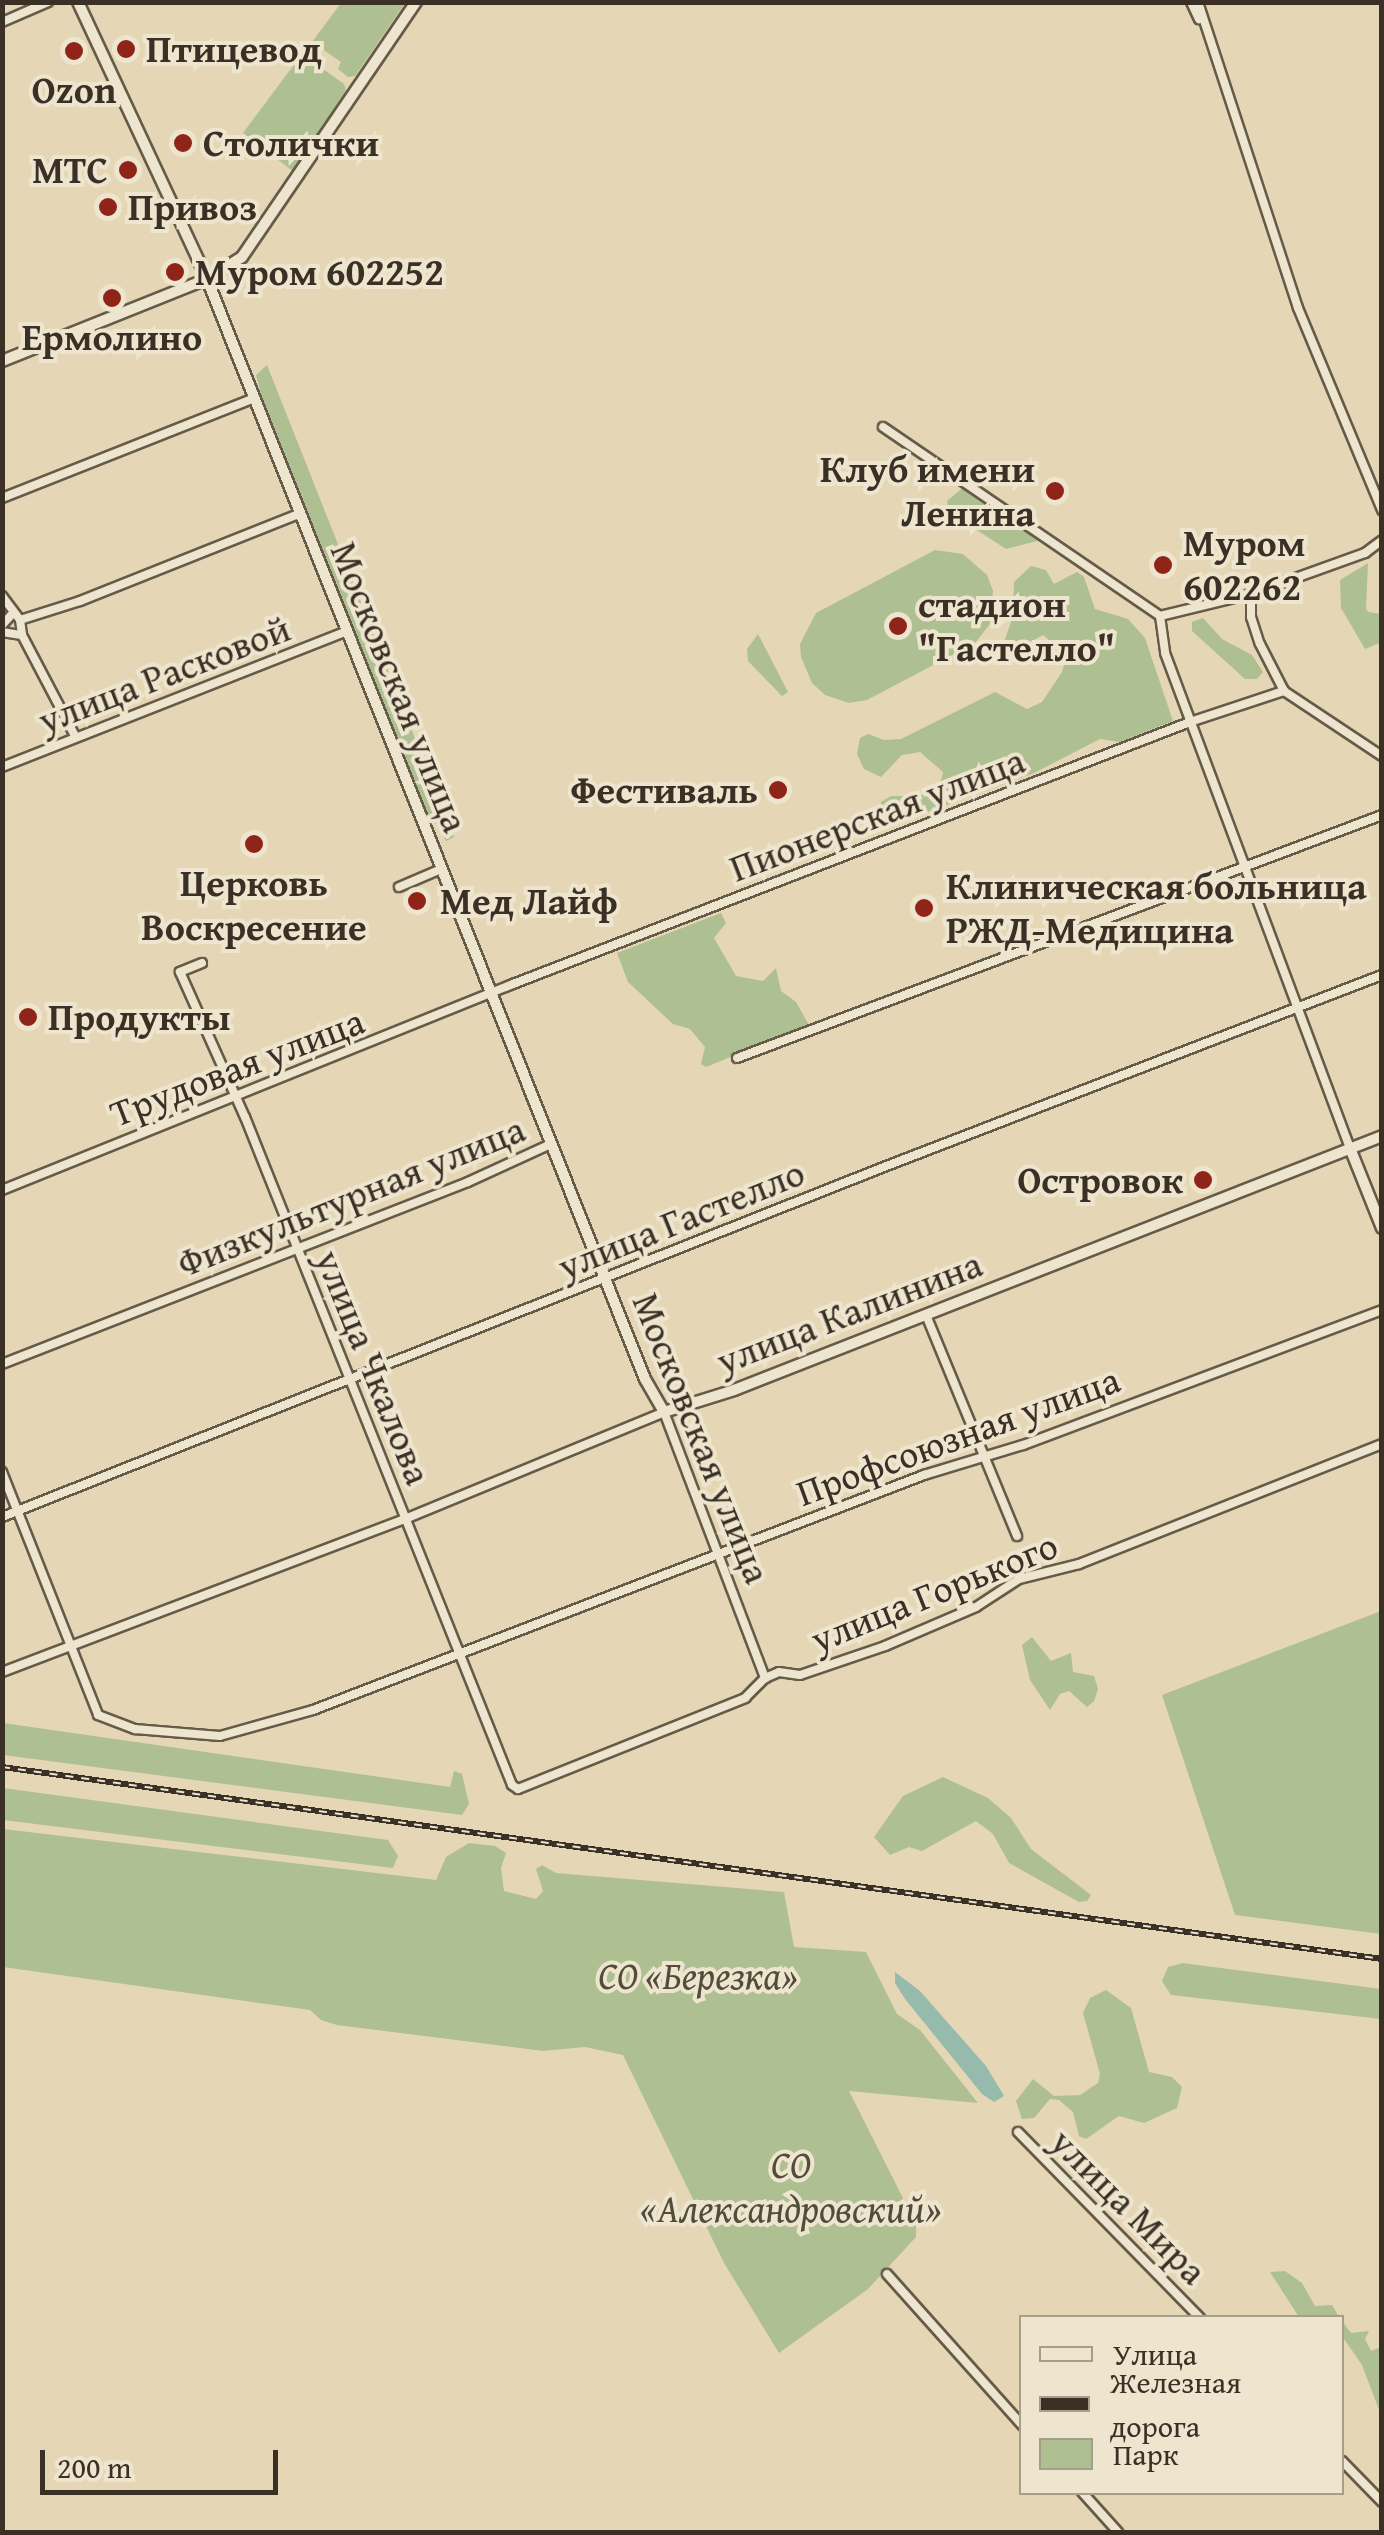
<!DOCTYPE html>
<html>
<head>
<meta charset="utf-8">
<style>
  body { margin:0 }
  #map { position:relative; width:1384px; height:2535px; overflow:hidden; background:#e5d7b5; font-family:"Gentium Book Plus",serif }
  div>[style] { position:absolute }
  .green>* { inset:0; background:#aebf92 }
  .water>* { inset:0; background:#96baac }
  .roads { filter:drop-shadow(2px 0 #665a49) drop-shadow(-2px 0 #665a49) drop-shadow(0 2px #665a49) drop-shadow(0 -2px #665a49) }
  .street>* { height:8px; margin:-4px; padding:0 4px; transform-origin:4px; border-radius:4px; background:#eee5cf }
  .secondary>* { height:10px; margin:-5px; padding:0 5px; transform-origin:5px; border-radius:5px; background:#eee5cf }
  .rail>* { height:6px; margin-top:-3px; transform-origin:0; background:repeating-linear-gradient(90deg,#eee5cf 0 8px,#3b3025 0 16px); box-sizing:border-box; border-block:2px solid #3b3025 }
  .dots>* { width:28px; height:28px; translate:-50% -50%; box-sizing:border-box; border:5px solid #eee5cf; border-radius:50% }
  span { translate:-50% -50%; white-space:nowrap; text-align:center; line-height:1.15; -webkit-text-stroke:8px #eee5cf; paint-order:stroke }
  .poi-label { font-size:38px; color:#3b3025; font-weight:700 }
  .left { translate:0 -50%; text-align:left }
  .right { translate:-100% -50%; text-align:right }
  .street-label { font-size:38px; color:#3b3025 }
  .park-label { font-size:38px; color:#524d3b; font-style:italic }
  .frame { position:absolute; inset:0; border:5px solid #3b3025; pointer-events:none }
  .legend { position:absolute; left:1019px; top:2315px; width:325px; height:180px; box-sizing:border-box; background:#eee5cf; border:2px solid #a69d8b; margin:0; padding:12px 18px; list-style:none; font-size:30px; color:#3b3025 }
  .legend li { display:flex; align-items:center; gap:20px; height:50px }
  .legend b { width:50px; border:2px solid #a69d8b }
  .scale { position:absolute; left:40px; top:2450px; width:238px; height:45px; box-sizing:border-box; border:5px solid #3b3025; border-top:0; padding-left:12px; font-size:30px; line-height:35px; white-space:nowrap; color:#3b3025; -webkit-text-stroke:8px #eee5cf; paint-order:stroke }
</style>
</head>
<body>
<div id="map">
  <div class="green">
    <div style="clip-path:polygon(341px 3px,405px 3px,355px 76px,348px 77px,338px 69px,341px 62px,312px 42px)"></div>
    <div style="clip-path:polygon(302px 54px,344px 84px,346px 90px,294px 172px,243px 133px)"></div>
    <div style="clip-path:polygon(267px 365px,454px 837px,446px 841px,437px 824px,429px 821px,263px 402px,256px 375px)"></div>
    <div style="clip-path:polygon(965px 486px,1039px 537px,1037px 541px,1006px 549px,949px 512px,947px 501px)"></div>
    <div style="clip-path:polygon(935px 550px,963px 554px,987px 575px,993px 591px,990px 624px,975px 643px,867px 700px,849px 703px,825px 695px,812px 683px,801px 657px,800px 644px,816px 613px)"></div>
    <div style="clip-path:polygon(1368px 563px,1366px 608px,1368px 612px,1381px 614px,1382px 642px,1365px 649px,1341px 608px,1340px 580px)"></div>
    <div style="clip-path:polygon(1031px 566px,1046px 570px,1054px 584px,1077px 572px,1084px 577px,1095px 609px,1128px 619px,1145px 638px,1173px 721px,1119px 742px,1100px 739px,1034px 773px,893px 825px,880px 814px,881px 802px,891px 796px,920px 796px,941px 781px,943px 772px,920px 752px,902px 755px,881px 777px,864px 769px,857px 754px,860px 738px,868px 734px,884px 740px,901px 739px,995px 692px,1027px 709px,1042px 702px,1062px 672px,1067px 655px,1043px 635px,1006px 656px,1001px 651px,1013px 616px,1014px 582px)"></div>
    <div style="clip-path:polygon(1203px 618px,1222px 639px,1252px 655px,1263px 672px,1257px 679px,1245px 679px,1192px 631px,1192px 622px)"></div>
    <div style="clip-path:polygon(758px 634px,788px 692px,782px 696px,748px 661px,747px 649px)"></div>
    <div style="clip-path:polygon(721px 913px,726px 923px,714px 938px,736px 976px,763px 981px,776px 968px,781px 991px,796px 1002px,809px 1025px,706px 1067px,701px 1064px,705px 1047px,690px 1029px,673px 1024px,628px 982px,617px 953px)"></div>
    <div style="clip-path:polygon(1381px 1611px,1381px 1934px,1235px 1915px,1162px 1695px)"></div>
    <div style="clip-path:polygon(1032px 1637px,1051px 1661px,1071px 1653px,1073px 1672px,1094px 1676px,1098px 1689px,1094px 1701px,1087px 1707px,1069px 1691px,1060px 1694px,1050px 1710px,1030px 1680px,1022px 1645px)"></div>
    <div style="clip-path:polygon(3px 1723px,450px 1787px,454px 1771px,462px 1774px,469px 1804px,462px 1815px,3px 1755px)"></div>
    <div style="clip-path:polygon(943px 1777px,988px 1798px,1011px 1818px,1031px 1849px,1091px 1895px,1087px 1901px,1079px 1902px,1009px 1863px,993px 1834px,976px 1821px,922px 1851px,909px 1847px,890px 1855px,874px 1837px,903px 1796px)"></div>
    <div style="clip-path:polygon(3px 1788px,388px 1840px,398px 1856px,393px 1868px,3px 1820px)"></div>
    <div style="clip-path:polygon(3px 1829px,436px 1880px,446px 1857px,469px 1843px,495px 1846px,506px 1853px,501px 1868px,504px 1891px,536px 1899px,543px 1891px,536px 1869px,542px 1865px,556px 1873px,784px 1892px,794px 1947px,866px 1952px,897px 2014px,920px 2030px,978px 2103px,849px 2091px,916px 2224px,916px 2237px,868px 2289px,779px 2353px,724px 2263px,623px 2055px,585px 2047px,543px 2051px,337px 2025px,321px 2020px,310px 2010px,3px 1967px)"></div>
    <div style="clip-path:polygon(1183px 1963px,1381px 1989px,1381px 2019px,1171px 1995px,1162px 1981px,1168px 1967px)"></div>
    <div style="clip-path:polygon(1106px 1990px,1131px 2008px,1149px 2072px,1172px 2077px,1182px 2087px,1177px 2108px,1144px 2123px,1119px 2116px,1086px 2139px,1079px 2136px,1073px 2112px,1059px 2100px,1050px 2099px,1034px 2118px,1022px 2119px,1016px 2101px,1033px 2079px,1054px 2096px,1080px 2095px,1098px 2083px,1100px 2074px,1083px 2013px,1090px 1998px)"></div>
    <div style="clip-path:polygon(1285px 2271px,1302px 2283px,1315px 2306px,1332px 2305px,1339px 2317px,1299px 2317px,1270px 2272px)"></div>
    <div style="clip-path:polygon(1342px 2321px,1351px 2333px,1369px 2331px,1365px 2339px,1371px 2351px,1381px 2347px,1381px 2415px,1362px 2365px,1342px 2336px)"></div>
  </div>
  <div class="water">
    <div style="clip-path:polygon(895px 1972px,920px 1991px,986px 2066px,1004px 2096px,994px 2102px,982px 2094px,905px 1999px,895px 1983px)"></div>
  </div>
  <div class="roads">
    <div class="street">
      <div style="left:1191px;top:2px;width:19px;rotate:65deg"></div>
      <div style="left:1198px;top:2px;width:322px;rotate:71.9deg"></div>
      <div style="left:1298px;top:308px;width:219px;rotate:67.4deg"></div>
      <div style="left:2px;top:22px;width:50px;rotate:-23.5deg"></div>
      <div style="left:883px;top:427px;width:335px;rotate:34.3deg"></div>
      <div style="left:1160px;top:616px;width:37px;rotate:82deg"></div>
      <div style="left:1165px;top:653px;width:528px;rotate:69.51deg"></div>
      <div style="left:2px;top:498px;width:271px;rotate:-21.6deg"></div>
      <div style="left:1251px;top:594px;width:23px;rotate:90deg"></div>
      <div style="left:1251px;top:617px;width:28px;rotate:72deg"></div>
      <div style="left:1260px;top:644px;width:53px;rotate:62.9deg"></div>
      <div style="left:1284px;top:691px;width:118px;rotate:33.6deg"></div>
      <div style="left:2px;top:596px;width:30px;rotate:53deg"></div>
      <div style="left:20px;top:620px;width:15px;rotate:82deg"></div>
      <div style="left:22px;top:635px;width:114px;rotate:62.3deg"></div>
      <div style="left:1160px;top:616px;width:94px;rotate:-13.6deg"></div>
      <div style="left:1251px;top:594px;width:121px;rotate:-19.8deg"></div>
      <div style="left:1365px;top:553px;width:21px;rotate:-37deg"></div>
      <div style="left:20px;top:620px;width:63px;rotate:-17.6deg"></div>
      <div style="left:80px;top:601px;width:236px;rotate:-21.7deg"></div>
      <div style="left:2px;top:625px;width:16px;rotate:-47deg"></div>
      <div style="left:2px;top:632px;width:20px;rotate:9deg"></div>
      <div style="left:2px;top:767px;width:369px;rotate:-21.5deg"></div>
      <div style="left:399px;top:887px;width:46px;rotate:-23.2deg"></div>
      <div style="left:202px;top:963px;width:24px;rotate:158deg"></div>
      <div style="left:180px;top:972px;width:159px;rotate:65.9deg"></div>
      <div style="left:245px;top:1117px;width:719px;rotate:68.21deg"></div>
      <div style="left:512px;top:1785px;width:7px;rotate:34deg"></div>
      <div style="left:518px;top:1789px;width:245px;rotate:-21.8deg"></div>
      <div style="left:745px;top:1698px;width:28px;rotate:-45deg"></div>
      <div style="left:765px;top:1678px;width:15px;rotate:-23deg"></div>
      <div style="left:779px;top:1672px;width:21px;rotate:8deg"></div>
      <div style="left:800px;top:1675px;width:90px;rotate:-18.8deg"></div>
      <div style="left:885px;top:1646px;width:99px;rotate:-23.2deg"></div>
      <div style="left:976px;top:1607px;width:51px;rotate:-33.1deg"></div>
      <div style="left:1019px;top:1579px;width:62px;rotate:-14deg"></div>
      <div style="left:1079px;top:1564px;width:326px;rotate:-21.6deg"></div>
      <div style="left:737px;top:1058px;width:689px;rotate:-20.64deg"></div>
      <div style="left:2px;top:1190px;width:551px;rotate:-21.96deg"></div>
      <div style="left:513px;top:984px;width:726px;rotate:-21.16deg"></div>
      <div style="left:1190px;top:722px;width:99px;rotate:-18.3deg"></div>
      <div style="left:926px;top:1315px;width:239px;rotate:67.6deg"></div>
      <div style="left:2px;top:1364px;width:500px;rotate:-21.33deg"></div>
      <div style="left:468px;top:1182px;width:91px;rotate:-24.6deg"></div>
      <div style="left:2px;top:1472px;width:261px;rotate:68.4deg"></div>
      <div style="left:98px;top:1715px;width:40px;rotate:21deg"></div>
      <div style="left:135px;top:1729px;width:85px;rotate:4.7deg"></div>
      <div style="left:220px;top:1736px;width:97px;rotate:-15.6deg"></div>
      <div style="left:313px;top:1710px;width:655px;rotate:-21.04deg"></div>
      <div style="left:924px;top:1475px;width:103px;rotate:-16.9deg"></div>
      <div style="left:1023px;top:1445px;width:384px;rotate:-20.6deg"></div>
      <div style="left:2px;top:1517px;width:940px;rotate:-21.65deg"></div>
      <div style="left:876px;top:1170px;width:542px;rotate:-21.08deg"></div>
      <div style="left:2px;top:1672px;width:431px;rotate:-20.8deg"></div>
      <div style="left:405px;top:1519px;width:280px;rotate:-22.4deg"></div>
      <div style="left:664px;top:1412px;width:285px;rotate:69.2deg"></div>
      <div style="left:1018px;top:2132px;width:260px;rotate:45.6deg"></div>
      <div style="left:887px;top:2274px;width:203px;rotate:48.2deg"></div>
      <div style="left:1342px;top:2461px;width:57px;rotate:45.7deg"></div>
      <div style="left:1082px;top:2492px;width:54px;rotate:48deg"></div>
    </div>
    <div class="secondary">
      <div style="left:78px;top:2px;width:306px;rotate:65deg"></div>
      <div style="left:207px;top:279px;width:1184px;rotate:68.29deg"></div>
      <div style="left:645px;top:1379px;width:38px;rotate:60deg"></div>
      <div style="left:664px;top:1412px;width:73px;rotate:-17.4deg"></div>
      <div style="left:734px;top:1390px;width:696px;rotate:-21.4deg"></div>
      <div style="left:2px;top:361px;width:221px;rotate:-21.8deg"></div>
      <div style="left:207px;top:279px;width:41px;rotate:-32.2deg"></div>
      <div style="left:242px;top:257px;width:309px;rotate:-55.7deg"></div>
      <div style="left:1350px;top:1148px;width:86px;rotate:68.2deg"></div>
    </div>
  </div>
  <div class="rail">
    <div style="left:2px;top:1767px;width:1393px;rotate:7.92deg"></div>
  </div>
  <div class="dots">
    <div style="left:126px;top:49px;background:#8f2418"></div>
    <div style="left:74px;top:51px;background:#8f2418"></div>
    <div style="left:183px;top:143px;background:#8f2418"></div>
    <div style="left:128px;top:170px;background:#8f2418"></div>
    <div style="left:108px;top:207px;background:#8f2418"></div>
    <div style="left:175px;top:272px;background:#8f2418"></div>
    <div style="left:112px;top:298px;background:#8f2418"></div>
    <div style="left:1055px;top:491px;background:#8f2418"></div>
    <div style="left:1163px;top:565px;background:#8f2418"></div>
    <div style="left:898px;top:626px;background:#8f2418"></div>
    <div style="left:778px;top:790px;background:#8f2418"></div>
    <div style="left:254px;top:844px;background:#8f2418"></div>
    <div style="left:417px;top:901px;background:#8f2418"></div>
    <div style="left:924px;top:908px;background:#8f2418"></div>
    <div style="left:28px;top:1017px;background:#8f2418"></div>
    <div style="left:1203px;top:1180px;background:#8f2418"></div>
  </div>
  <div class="poi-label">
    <span class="left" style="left:146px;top:49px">Птицевод</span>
    <span style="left:74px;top:90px">Ozon</span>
    <span class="left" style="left:203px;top:143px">Столички</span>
    <span class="right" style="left:108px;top:170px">МТС</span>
    <span class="left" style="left:128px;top:207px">Привоз</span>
    <span class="left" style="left:195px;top:272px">Муром 602252</span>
    <span style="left:112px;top:337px">Ермолино</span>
    <span class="right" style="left:1035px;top:491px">Клуб имени<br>Ленина</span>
    <span class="left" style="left:1183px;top:565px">Муром<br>602262</span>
    <span class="left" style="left:918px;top:626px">стадион<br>"Гастелло"</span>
    <span class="right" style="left:758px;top:790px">Фестиваль</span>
    <span style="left:254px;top:905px">Церковь<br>Воскресение</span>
    <span class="left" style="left:946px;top:908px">Клиническая больница<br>РЖД-Медицина</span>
    <span class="left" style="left:440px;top:901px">Мед Лайф</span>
    <span class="left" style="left:48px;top:1017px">Продукты</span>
    <span class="right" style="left:1183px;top:1180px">Островок</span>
  </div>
  <div class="street-label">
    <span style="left:164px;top:674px;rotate:-21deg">улица Расковой</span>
    <span style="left:400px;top:687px;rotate:68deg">Московская улица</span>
    <span style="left:877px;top:814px;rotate:-21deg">Пионерская улица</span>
    <span style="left:237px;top:1067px;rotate:-21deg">Трудовая улица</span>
    <span style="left:351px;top:1196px;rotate:-22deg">Физкультурная улица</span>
    <span style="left:681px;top:1219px;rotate:-22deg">улица Гастелло</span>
    <span style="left:849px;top:1312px;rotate:-21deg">улица Калинина</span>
    <span style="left:374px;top:1367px;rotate:68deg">улица Чкалова</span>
    <span style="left:958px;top:1436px;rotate:-20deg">Профсоюзная улица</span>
    <span style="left:702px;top:1438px;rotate:68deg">Московская улица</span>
    <span style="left:934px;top:1592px;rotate:-22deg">улица Горького</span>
    <span style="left:1129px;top:2206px;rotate:45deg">улица Мира</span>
  </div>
  <div class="park-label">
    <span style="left:698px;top:1976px">СО «Березка»</span>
    <span style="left:791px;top:2187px">СО<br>«Александровский»</span>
  </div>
  <div class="frame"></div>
  <ul class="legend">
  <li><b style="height:12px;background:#eee5cf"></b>Улица</li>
  <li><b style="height:12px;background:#3b3025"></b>Железная дорога</li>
  <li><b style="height:28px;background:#aebf92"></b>Парк</li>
  </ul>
  <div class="scale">200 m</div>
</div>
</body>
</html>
